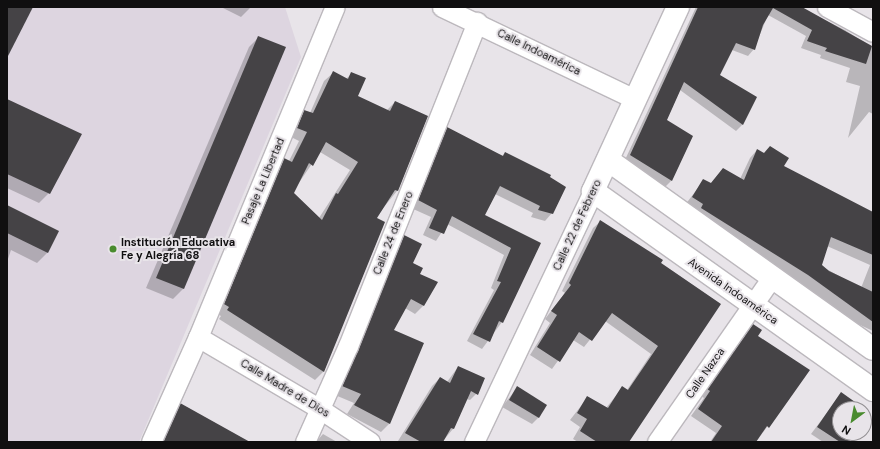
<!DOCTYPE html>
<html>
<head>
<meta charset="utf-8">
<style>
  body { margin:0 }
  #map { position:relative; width:880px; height:449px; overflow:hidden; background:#e8e4e9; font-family:"DM Sans",sans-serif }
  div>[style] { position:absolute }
  .built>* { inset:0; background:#ddd5e0 }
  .shadow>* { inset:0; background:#0003 }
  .building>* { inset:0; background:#454346 }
  .roads { filter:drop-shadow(1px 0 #bcb8bd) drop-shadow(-1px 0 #bcb8bd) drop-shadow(0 1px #bcb8bd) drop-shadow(0 -1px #bcb8bd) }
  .street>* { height:19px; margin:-9.5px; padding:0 9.5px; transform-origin:9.5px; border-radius:9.5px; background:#fff }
  .secondary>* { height:22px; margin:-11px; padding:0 11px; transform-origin:11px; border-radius:11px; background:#fff }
  .dots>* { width:11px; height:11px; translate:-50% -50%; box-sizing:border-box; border:2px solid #e8e4e9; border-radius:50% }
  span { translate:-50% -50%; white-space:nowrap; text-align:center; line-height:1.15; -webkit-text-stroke:4px #e8e4e9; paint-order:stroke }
  .street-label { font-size:11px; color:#100f10 }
  .poi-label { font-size:11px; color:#100f10; font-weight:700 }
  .left { translate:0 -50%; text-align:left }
  .frame { position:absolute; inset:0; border:8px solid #100f10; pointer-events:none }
  .north { position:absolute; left:832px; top:401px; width:40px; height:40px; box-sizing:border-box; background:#e8e4e9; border:1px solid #928f92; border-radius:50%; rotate:212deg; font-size:11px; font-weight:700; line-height:16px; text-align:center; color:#100f10 }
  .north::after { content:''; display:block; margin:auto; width:14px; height:18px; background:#498b2e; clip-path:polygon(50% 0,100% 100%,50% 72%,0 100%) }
</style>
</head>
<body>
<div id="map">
  <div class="built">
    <div style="clip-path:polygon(7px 7px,285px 7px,301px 57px,139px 442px,7px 442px)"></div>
  </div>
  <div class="shadow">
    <div style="clip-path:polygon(221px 7px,251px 7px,241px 17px)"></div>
    <div style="clip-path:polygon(696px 7px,799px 7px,845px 30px,873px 48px,873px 114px,869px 112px,848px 138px,860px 86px,846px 82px,850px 68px,820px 58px,821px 55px,801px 48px,806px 36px,768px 15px,754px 49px,748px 56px,732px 50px,719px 75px,756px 98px,742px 125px,736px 131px,680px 90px,666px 121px,692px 137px,671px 181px,665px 187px,624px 162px)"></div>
    <div style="clip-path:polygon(259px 37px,285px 48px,183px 289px,173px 299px,146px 288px,249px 47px)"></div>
    <div style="clip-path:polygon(evenodd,333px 73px,346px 79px,352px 73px,356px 97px,386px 111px,395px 102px,426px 116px,397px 191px,375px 218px,384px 223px,323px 372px,315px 380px,219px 319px,221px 316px,216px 313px,276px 168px,284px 159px,289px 161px,299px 141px,289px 136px,296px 119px,305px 111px,310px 113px,324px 81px,333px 73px,320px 152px,350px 170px,319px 218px,292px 193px,320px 152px)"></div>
    <div style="clip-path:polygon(7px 107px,49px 193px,39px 203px,7px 188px)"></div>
    <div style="clip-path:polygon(447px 128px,502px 156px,505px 153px,552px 213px,545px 221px,531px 217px,533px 213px,495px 194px,484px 216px,540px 244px,502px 322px,482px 349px,467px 341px,494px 290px,491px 288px,504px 255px,447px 224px,436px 241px,423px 235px,431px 217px,411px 208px,440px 135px)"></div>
    <div style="clip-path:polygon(evenodd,757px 150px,782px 166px,873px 213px,873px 331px,858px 324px,685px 205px,704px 180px,710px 184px,723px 169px,740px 179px,750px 158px,757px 150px,827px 246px,870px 265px,861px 288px,821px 266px,827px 246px)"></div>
    <div style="clip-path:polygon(7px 206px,58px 232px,47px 253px,37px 263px,11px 250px,7px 262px)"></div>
    <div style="clip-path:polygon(601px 221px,720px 304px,628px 442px,578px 442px,573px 439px,580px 427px,570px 420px,588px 397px,606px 408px,623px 387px,627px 390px,651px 354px,605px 321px,584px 347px,573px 340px,552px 369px,530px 355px,550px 323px,545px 319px,565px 293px,562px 291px,593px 228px)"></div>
    <div style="clip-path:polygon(404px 236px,412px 264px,419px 274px,423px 306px,415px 314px,405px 308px,392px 330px,422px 344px,389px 424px,381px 432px,347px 414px,354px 403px,335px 395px,396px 244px)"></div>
    <div style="clip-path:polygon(753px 325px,757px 336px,808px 371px,756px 442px,710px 442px,716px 433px,691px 416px,704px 398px,701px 396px)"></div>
    <div style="clip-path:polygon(458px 367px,478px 392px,470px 400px,466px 399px,453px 429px,442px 442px,398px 441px,432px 386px,440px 378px,447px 382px)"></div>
    <div style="clip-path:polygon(517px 388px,539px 417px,532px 424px,502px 407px)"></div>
    <div style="clip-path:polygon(841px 394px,863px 409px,840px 409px,840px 433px,854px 433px,848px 442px,823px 442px,811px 434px)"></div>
    <div style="clip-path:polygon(181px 404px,249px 442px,160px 442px,174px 411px)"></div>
    <div style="clip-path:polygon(323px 434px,337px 442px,316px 442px)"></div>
  </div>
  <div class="building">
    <div style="clip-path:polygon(7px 7px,33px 7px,7px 58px)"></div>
    <div style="clip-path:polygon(698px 7px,802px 7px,872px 46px,866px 64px,825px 51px,827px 48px,807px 41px,812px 30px,773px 8px,763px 25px,755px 50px,736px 43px,720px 75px,757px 97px,743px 125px,684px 82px,667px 120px,693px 136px,672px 181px,630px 155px)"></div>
    <div style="clip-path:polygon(258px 36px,286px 47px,184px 289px,156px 278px)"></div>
    <div style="clip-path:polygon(evenodd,333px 71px,348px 79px,351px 72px,366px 78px,358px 96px,390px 111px,395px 101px,428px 116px,398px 191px,395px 190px,377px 218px,385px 222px,324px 372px,227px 310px,229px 307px,224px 304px,284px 158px,292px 162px,307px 132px,297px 128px,304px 110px,313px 113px,333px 71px,326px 142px,358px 162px,338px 194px,336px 193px,322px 220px,294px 193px,309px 163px,313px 166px,326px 142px)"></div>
    <div style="clip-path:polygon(7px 99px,82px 134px,50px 194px,7px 174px)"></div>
    <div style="clip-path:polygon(447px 127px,503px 156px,505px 152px,551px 175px,550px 177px,566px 187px,553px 214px,538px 210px,540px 206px,500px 186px,485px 215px,541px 243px,503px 323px,499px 321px,490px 342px,473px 334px,501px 282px,497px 281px,511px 248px,452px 216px,444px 234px,429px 228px,437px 210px,418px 200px)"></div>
    <div style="clip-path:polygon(770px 146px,789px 158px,784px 166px,873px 212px,873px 255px,831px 237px,822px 265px,829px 271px,873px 292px,873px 322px,808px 275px,701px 208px,703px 204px,692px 197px,703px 179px,711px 183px,723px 168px,744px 180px,757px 149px,764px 153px)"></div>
    <div style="clip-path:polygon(7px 205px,59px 231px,48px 253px,7px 233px)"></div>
    <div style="clip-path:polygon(600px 220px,663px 260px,661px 263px,721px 304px,629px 442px,597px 442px,580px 431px,587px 419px,577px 413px,587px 396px,608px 408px,622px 386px,628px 390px,658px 346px,612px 313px,592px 341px,579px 332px,560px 362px,537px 347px,557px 315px,551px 311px,571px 285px,569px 283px)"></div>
    <div style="clip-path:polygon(404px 235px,422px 244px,413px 263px,423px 268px,420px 274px,438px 282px,424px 306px,411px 299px,394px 330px,424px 343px,390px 424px,354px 405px,361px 394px,342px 386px)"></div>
    <div style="clip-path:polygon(753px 324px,762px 330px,758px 336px,810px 370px,769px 428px,767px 426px,756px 442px,711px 442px,722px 426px,698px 409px,710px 391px,707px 389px)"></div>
    <div style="clip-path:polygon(458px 366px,485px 378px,478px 395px,471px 391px,454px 429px,451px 428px,443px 442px,421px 442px,405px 433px,440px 377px,450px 383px)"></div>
    <div style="clip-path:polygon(517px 386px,547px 405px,539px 418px,509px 400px)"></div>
    <div style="clip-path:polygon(841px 392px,869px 412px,864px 420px,864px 409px,840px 409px,840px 433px,855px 433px,849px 442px,840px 442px,817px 427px)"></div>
    <div style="clip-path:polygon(180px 403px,250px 442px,163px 442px)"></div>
  </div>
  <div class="roads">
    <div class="street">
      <div style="left:442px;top:7px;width:214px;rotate:25.5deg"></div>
      <div style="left:827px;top:7px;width:52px;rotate:28.5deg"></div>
      <div style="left:198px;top:337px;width:142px;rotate:30.5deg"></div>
      <div style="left:320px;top:409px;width:60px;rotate:33.4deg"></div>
      <div style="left:151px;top:442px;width:115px;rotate:-65.9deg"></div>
      <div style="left:198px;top:337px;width:357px;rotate:-67.5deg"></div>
      <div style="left:305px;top:442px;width:105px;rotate:-65.9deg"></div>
      <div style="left:348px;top:346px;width:349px;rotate:-68.3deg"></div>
      <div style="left:474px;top:442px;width:278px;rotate:-64.6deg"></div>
      <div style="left:657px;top:442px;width:201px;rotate:-55.1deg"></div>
    </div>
    <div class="secondary">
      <div style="left:678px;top:7px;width:203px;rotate:114.8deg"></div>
      <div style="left:593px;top:191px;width:344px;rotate:35.4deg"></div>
      <div style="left:608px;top:160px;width:325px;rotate:35.5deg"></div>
    </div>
  </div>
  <div class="dots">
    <div style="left:113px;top:249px;background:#498b2e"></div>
  </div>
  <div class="street-label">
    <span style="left:539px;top:52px;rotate:26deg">Calle Indoamérica</span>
    <span style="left:263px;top:181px;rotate:-67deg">Pasaje La Libertad</span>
    <span style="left:577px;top:225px;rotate:-65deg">Calle 22 de Febrero</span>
    <span style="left:393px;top:233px;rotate:-68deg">Calle 24 de Enero</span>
    <span style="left:733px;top:291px;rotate:35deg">Avenida Indoamérica</span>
    <span style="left:705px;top:373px;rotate:-55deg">Calle Nazca</span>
    <span style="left:285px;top:388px;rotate:31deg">Calle Madre de Dios</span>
  </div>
  <div class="poi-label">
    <span class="left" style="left:121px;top:249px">Institución Educativa<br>Fe y Alegría 68</span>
  </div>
  <div class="frame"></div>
  <div class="north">N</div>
</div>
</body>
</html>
